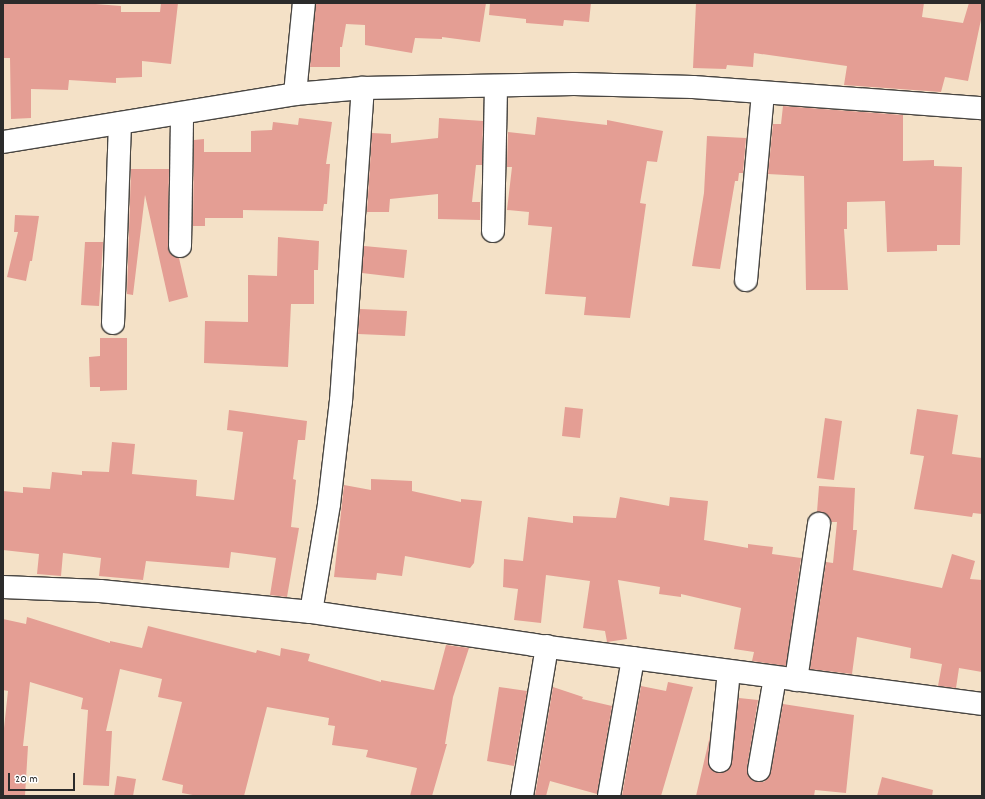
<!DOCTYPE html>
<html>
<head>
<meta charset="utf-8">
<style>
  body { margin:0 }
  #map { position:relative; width:985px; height:799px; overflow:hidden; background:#f4e1c7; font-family:Dekko,sans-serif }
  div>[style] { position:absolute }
  .building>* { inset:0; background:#e49e94 }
  .roads { filter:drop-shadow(1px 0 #494642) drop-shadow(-1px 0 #494642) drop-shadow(0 1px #494642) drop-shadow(0 -1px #494642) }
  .minor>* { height:22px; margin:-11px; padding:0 11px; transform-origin:11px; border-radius:11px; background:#fff }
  span { translate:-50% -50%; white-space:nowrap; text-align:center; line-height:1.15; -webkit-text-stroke:3.5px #fff; paint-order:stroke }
  .frame { position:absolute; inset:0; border:4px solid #2b2b2b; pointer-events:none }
  .scale { position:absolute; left:8px; top:773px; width:67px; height:18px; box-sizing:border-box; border:2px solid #2b2b2b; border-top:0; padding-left:5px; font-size:12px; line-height:14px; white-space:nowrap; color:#2b2b2b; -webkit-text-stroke:3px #fff; paint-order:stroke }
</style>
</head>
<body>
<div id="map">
  <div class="building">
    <div style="clip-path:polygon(3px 3px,83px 3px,121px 6px,121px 12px,160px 12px,161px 3px,178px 3px,171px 64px,142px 61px,142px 77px,116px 78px,116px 83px,69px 80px,68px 90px,31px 89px,31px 118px,11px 119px,10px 58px,3px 58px)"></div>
    <div style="clip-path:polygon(316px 3px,486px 3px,480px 42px,442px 37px,442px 39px,415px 38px,412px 53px,365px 45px,365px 25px,346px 24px,342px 47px,340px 47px,340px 67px,310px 67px)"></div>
    <div style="clip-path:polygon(490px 3px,591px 3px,589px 22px,564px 20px,563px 26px,526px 23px,526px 19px,489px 15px)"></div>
    <div style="clip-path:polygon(696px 3px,924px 3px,922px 17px,963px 23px,969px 3px,982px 3px,982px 15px,968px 81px,945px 77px,941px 92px,844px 85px,847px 66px,754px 53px,753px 67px,727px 65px,726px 69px,693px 68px)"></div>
    <div style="clip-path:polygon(783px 106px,903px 115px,903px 161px,934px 160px,934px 166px,962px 167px,960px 245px,937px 245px,937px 251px,887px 252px,885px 201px,847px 202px,847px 229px,844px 229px,848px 290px,806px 290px,804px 176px,768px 174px,773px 124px,781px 124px)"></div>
    <div style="clip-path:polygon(537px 117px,607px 125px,607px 120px,663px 131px,657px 162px,647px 161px,640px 203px,646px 204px,630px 318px,584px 315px,586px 297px,545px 294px,552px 227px,528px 225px,529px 212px,507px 210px,512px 167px,507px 167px,508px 132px,535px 135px)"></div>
    <div style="clip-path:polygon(299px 118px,332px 122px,326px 164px,330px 164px,327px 204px,324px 204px,323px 211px,243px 210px,243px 218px,205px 218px,205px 226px,193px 226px,194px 140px,204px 139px,204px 152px,251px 152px,251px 131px,272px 130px,273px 122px,298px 125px)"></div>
    <div style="clip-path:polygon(439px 118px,483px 121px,482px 165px,476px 165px,472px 202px,480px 202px,480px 220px,438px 219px,438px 194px,390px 199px,389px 212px,367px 212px,372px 133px,391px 134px,391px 143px,438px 138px)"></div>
    <div style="clip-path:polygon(707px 136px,746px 138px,743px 173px,739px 173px,738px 181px,735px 181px,720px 269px,692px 266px,704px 193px)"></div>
    <div style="clip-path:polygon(131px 169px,169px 169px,168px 246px,169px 252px,179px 258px,188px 297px,169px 302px,145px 195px,133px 295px,127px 294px)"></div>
    <div style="clip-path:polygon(15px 215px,39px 216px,32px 261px,30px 261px,26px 281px,7px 277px,18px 232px,14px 232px)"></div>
    <div style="clip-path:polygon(278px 237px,319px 241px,318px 270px,314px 270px,314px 304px,291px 304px,288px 367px,204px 363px,205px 321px,248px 322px,248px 275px,277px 276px)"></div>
    <div style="clip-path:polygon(85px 242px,103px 242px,99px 306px,81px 305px)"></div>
    <div style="clip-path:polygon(364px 246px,407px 250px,404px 278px,362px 273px)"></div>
    <div style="clip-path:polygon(360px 309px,407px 311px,405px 336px,358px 334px)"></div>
    <div style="clip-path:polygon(100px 338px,127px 338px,127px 390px,100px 391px,100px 387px,90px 387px,89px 357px,100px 356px)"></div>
    <div style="clip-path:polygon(565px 407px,583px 409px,580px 438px,562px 436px)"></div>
    <div style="clip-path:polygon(917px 409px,958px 415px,952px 454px,982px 458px,982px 514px,973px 513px,972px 517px,914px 509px,924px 456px,910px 454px)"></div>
    <div style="clip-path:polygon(229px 410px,307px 421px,305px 440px,298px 440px,293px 479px,296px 480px,291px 527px,299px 528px,287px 597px,270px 595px,276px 558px,231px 552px,229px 568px,146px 561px,143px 580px,99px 576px,101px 558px,63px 553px,61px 576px,37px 574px,39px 554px,3px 550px,3px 491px,23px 493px,23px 487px,50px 489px,52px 472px,82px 475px,82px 471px,109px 472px,112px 442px,135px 444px,132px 474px,197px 480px,196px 496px,234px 500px,243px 432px,227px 430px)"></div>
    <div style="clip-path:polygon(825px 418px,842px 421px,834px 480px,817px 478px)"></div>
    <div style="clip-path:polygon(371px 479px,412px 481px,412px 491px,461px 502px,461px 499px,482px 501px,474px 563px,470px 568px,405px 556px,402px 576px,377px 573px,376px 580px,334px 577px,344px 485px,371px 490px)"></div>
    <div style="clip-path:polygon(819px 486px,855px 488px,853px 530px,857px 530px,853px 570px,942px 588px,952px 554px,975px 561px,970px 579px,982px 580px,982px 672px,959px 668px,956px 688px,938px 686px,942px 664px,910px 658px,911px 648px,857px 637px,852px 674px,810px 669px,826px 562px,833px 563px,837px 522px,831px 522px,826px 514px,817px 512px)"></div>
    <div style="clip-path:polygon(620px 497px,669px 506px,670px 497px,708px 501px,704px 540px,748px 548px,748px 544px,773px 547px,772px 554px,801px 558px,786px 666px,752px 661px,754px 652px,734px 649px,741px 608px,681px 594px,681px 597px,659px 594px,660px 587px,618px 580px,627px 639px,607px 642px,605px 631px,583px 628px,590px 581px,546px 575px,541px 623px,514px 620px,518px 589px,503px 587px,504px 559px,523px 561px,528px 517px,573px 523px,573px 516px,616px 518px)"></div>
    <div style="clip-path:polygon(27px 617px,110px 643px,110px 641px,142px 648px,148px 626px,256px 653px,257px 650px,280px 656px,281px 648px,310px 654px,308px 661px,381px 682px,381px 680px,434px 690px,446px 645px,469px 648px,453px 697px,445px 744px,447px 744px,432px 796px,410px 796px,417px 768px,366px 757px,368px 750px,332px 745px,335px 726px,328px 725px,329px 718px,267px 707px,244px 796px,198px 796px,182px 793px,183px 785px,162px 780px,182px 702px,158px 697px,162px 679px,120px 669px,106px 731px,112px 731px,109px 786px,83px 785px,88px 710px,81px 709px,83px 698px,30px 682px,23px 746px,28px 746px,25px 796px,3px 796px,4px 728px,8px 691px,3px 690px,3px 619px,26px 624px)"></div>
    <div style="clip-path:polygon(668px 682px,693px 687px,661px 796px,622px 796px,641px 686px,666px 691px)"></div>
    <div style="clip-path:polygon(499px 687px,527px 691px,514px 766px,487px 761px)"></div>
    <div style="clip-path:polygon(553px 687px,583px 697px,582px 699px,612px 706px,597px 794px,550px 781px,546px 796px,535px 796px)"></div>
    <div style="clip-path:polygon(739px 698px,758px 700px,747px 768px,751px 779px,757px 782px,764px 782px,771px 772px,783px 704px,854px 715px,846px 793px,815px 790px,814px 796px,696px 796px,710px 736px,709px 766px,719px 773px,730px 768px)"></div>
    <div style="clip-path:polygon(117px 776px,136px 779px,133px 796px,114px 796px)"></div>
    <div style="clip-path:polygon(882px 777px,933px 790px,932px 796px,877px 796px)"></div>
  </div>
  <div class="roads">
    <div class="minor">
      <div style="left:295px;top:94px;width:91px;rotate:-84.4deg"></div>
      <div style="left:3px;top:142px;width:296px;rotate:-9.3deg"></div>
      <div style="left:295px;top:94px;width:68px;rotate:-5deg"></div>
      <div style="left:363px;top:88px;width:211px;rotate:-1.1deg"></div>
      <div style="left:574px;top:84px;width:119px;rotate:1.4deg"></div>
      <div style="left:693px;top:87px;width:290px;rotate:4.2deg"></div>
      <div style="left:493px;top:231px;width:145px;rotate:-88.8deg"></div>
      <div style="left:180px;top:246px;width:133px;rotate:-89.1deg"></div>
      <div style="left:746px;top:280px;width:188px;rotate:-84.8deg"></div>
      <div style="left:113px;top:323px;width:200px;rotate:-88deg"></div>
      <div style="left:3px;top:587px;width:97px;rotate:2.4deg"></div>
      <div style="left:100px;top:591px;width:212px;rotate:5.7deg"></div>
      <div style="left:311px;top:612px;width:225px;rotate:8.4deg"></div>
      <div style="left:534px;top:645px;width:452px;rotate:7.5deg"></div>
      <div style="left:311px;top:612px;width:109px;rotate:-80.5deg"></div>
      <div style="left:329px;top:504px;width:104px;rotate:-83.4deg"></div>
      <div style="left:341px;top:401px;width:314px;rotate:-86deg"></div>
      <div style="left:796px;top:680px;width:158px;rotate:-81.6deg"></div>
      <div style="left:720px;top:761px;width:90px;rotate:-84.3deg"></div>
      <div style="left:759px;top:770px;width:94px;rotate:-80.2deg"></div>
      <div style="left:522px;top:796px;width:152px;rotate:-80.5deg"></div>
      <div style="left:609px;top:796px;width:140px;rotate:-80.1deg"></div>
    </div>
  </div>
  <div class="frame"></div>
  <div class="scale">20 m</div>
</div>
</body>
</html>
